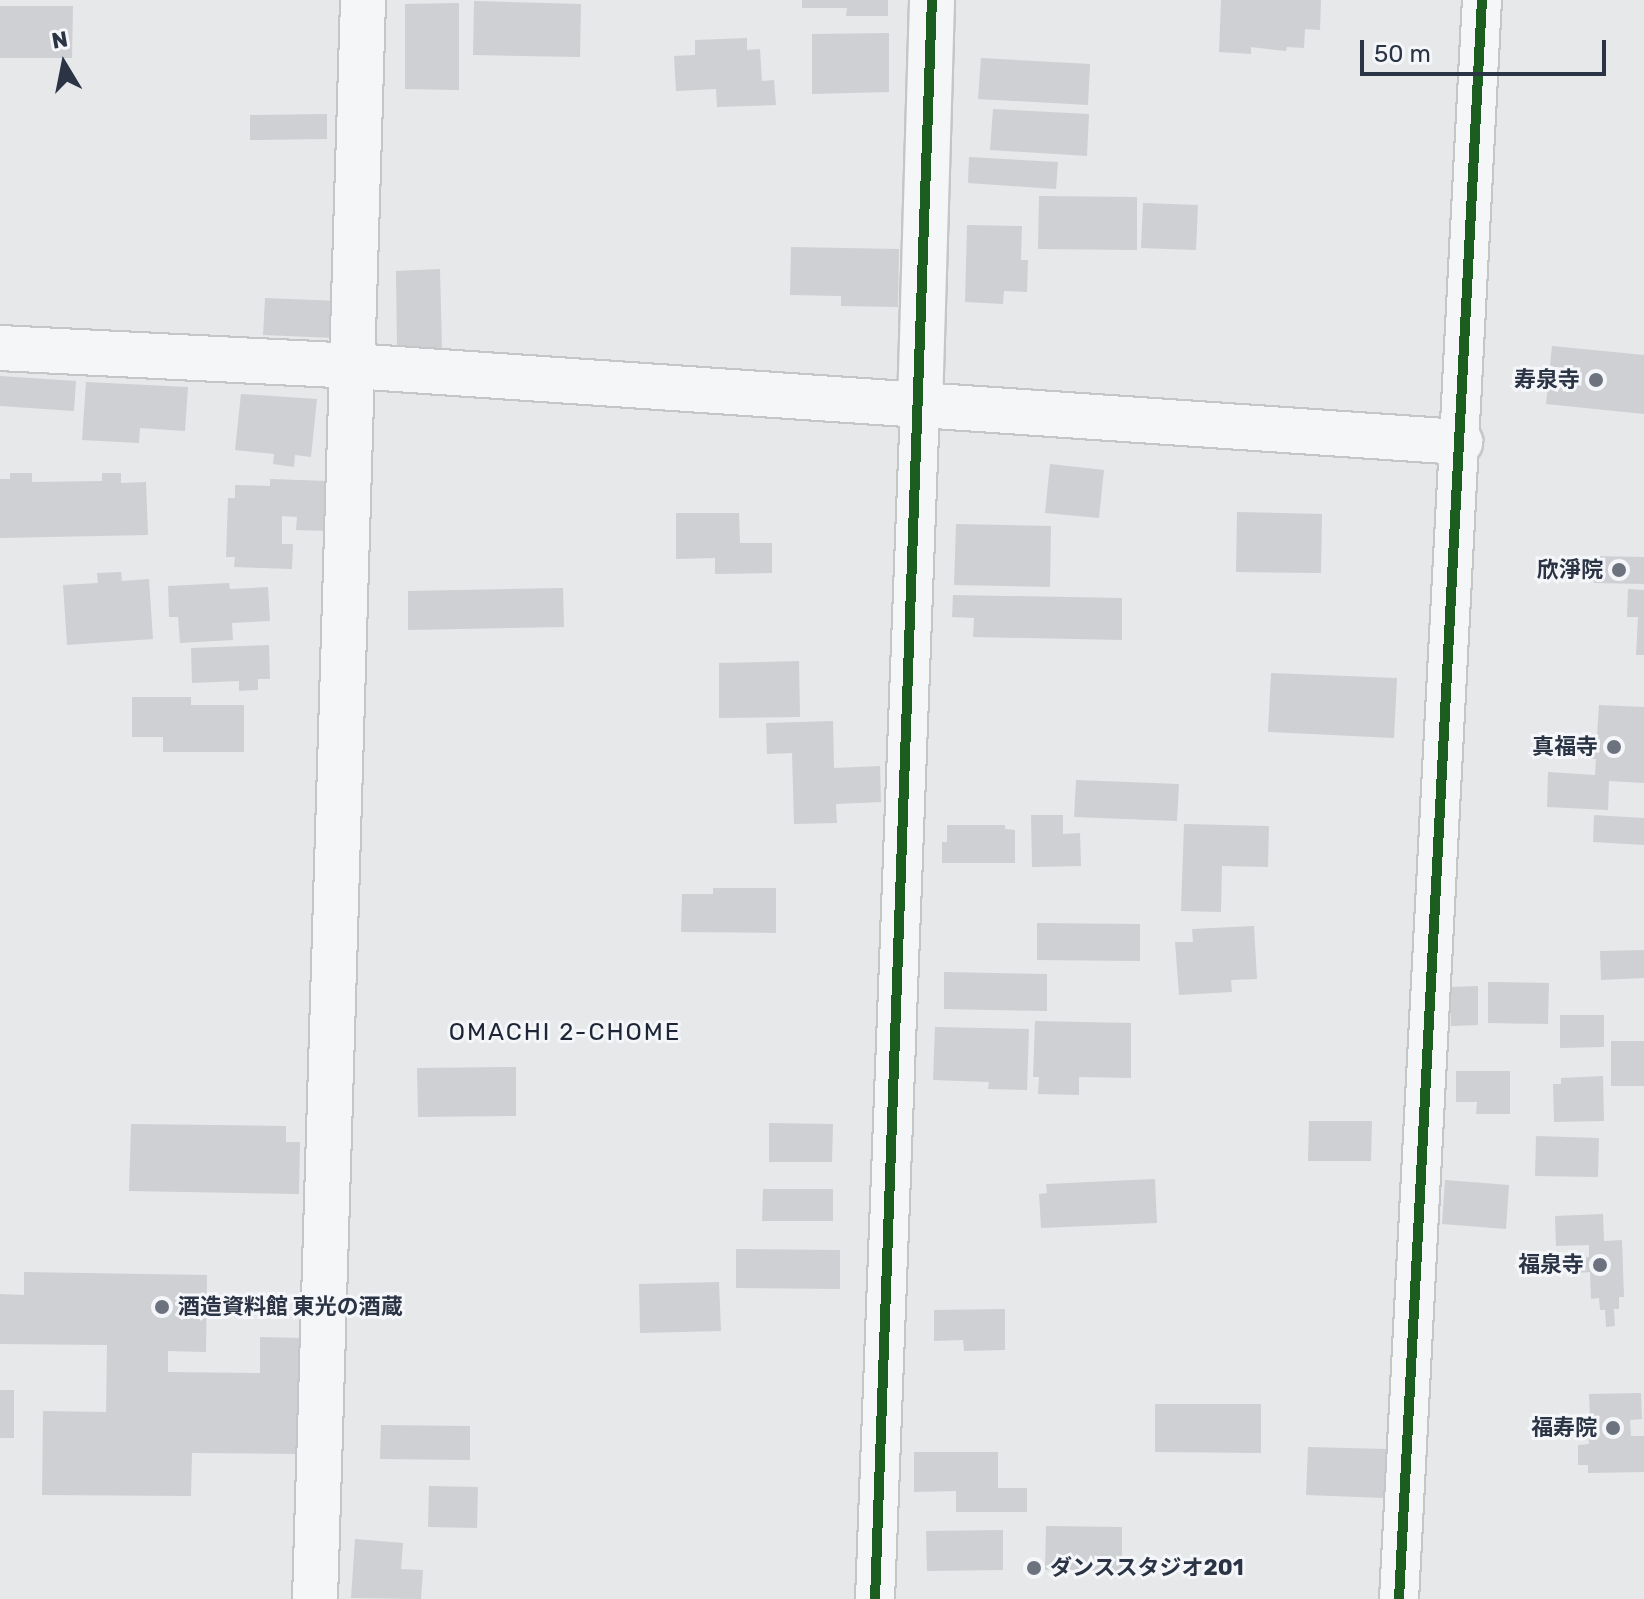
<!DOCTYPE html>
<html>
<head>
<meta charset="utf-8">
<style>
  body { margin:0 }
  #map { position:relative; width:1644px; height:1599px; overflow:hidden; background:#e6e8ea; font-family:Rubik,"Noto Sans JP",sans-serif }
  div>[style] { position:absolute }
  .building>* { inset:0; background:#ced0d3 }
  .roads { filter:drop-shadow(2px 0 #c4c6c8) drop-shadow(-2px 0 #c4c6c8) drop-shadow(0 2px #c4c6c8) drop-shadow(0 -2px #c4c6c8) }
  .minor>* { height:38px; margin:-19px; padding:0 19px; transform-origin:19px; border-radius:19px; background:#f5f6f7 }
  .tertiary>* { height:44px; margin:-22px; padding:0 22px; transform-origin:22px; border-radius:22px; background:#f5f6f7 }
  .cycleway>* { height:10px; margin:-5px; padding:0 5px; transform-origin:5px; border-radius:5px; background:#1b5e20 }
  .dots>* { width:22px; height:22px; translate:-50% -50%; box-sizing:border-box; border:4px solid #f4f6f9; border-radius:50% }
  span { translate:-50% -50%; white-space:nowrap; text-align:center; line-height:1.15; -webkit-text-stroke:6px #f4f6f9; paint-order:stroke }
  .poi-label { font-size:22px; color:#2b3445; font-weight:700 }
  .right { translate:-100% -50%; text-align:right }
  .left { translate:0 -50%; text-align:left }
  .neighbourhood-label { font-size:24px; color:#1d2536; letter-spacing:2px }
  .north { position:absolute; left:24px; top:24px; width:80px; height:80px; -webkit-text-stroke:6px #f4f6f9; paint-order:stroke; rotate:350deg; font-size:22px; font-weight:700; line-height:32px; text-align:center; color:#2b3445 }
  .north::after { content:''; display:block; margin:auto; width:28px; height:36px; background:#2b3445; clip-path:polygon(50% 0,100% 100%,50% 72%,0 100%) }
  .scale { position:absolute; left:1360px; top:40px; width:246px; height:36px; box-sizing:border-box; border:4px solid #2b3445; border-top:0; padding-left:10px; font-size:24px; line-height:28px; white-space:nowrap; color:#2b3445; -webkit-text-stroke:6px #f4f6f9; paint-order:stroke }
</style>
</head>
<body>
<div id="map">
  <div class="building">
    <div style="clip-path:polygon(802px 0,888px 0,888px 16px,846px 16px,847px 8px,802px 8px)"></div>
    <div style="clip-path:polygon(1221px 0,1321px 0,1320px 30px,1305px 29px,1304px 48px,1287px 47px,1286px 51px,1251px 47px,1251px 54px,1219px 52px)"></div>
    <div style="clip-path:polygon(474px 1px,581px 4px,580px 57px,473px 55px)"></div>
    <div style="clip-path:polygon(459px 3px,459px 90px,405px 89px,405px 4px)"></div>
    <div style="clip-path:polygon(0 6px,73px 6px,72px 58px,0 58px)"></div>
    <div style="clip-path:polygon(889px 33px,889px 92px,812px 94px,812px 34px)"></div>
    <div style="clip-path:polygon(747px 38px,747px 50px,760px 49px,762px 81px,774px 80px,776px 105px,717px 107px,716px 89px,676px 91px,674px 56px,695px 55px,695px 40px)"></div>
    <div style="clip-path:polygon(981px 58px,1090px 64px,1088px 105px,978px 99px)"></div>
    <div style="clip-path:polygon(993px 109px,1089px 114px,1087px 156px,990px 150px)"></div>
    <div style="clip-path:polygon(327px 114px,327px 139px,250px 140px,250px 115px)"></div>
    <div style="clip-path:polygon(969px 157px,1058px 162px,1056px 189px,968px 183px)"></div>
    <div style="clip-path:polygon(1039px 196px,1137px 197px,1137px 250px,1038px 249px)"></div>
    <div style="clip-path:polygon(1143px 203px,1198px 205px,1196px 250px,1141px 248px)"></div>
    <div style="clip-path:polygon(967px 225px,1022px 226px,1021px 260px,1028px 260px,1027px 292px,1004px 291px,1003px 304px,965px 302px)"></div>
    <div style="clip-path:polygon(791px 247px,899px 249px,898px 307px,841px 306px,841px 296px,790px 295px)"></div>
    <div style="clip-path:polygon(440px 269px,442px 349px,397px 349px,396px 271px)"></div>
    <div style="clip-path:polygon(265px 298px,338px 301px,336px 338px,263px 335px)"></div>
    <div style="clip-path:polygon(1552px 346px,1644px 355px,1644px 414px,1546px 404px)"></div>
    <div style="clip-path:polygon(0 376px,76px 381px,74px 411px,0 406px)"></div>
    <div style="clip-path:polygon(86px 382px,188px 387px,185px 431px,140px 428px,139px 443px,82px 440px)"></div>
    <div style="clip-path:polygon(241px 394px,317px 399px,311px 457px,295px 455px,294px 467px,273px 464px,274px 454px,235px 450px)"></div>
    <div style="clip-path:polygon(1050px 464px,1104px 470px,1099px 518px,1045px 513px)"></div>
    <div style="clip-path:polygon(10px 473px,32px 473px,32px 482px,102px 481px,102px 473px,121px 473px,121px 483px,146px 482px,148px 535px,0 538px,0 479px,10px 479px)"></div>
    <div style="clip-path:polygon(270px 479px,329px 481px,327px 531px,296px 530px,297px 517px,282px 516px,282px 544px,293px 544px,292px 569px,234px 567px,235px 557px,226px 557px,228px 498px,235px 498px,235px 485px,270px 486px)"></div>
    <div style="clip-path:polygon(1237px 512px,1322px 514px,1321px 573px,1236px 572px)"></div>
    <div style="clip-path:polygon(676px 513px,739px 513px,740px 543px,772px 543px,772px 573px,715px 574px,715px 558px,676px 559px)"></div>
    <div style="clip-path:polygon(956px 524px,1051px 526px,1050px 587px,954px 585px)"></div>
    <div style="clip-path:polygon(1594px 556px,1644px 557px,1644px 584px,1594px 583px)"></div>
    <div style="clip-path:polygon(121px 572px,122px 581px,149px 579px,153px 639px,67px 645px,63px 585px,98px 583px,97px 573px)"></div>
    <div style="clip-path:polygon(229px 583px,230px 589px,268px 587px,270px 621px,232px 623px,233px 640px,180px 643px,178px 617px,169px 617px,168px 586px)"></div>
    <div style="clip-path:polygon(563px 588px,564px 627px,408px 630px,408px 591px)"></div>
    <div style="clip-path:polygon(1628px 589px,1644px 590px,1644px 655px,1636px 655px,1638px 617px,1627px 617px)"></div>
    <div style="clip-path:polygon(953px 595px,1122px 598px,1122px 640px,973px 637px,974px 618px,952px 617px)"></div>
    <div style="clip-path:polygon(269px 645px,270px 679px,258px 679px,258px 690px,239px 691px,239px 681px,192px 683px,191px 648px)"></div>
    <div style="clip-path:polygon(799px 661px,800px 717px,719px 718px,719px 663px)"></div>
    <div style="clip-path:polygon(1271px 673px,1397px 678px,1394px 738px,1268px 732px)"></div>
    <div style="clip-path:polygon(132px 697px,191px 697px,191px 705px,244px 705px,244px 752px,163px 752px,163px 737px,132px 737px)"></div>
    <div style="clip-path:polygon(1599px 705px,1644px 707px,1644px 783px,1609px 781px,1608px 810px,1547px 807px,1548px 772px,1595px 775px,1596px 759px,1583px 758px,1585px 734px,1597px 735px)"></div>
    <div style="clip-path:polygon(833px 721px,834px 768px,880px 766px,881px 802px,836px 804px,837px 823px,794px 824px,792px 753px,767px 754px,766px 723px)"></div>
    <div style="clip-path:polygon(1076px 780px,1179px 784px,1177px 821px,1074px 817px)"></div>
    <div style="clip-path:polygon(1031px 815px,1063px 815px,1063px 834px,1080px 833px,1081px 866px,1032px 867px)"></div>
    <div style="clip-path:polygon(1594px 815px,1644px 818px,1644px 845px,1593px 842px)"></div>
    <div style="clip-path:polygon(1184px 824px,1269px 826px,1268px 867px,1222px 866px,1221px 912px,1181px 911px)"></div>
    <div style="clip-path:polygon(947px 825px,1005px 825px,1005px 829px,1015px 830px,1015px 863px,942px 863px,942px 842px,947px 842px)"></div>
    <div style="clip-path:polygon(713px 888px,776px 888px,776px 933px,681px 932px,682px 894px,713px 894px)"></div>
    <div style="clip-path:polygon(1037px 923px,1140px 924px,1140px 961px,1037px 960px)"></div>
    <div style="clip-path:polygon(1254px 926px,1257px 979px,1231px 980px,1232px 992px,1179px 995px,1175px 942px,1193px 942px,1192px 929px)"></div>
    <div style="clip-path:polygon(1644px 950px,1644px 978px,1601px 980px,1600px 951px)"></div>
    <div style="clip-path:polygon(944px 972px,1047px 974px,1047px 1011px,944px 1009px)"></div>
    <div style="clip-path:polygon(1488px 982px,1549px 983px,1548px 1024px,1488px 1023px)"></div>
    <div style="clip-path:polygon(1478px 986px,1478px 1025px,1451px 1026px,1450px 987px)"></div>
    <div style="clip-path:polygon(1560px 1015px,1604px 1015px,1604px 1047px,1560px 1048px)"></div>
    <div style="clip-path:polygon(1035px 1021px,1131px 1023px,1131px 1078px,1079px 1077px,1079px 1095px,1038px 1094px,1039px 1077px,1033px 1077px)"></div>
    <div style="clip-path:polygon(935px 1027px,1029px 1029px,1027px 1090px,988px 1089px,989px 1082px,933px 1080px)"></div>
    <div style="clip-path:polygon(1611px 1041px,1644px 1041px,1644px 1086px,1611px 1086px)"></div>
    <div style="clip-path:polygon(516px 1067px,516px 1116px,418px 1117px,417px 1068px)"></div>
    <div style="clip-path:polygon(1456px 1071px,1510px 1071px,1510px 1114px,1476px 1114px,1477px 1102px,1456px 1102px)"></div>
    <div style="clip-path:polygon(1603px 1076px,1604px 1121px,1554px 1122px,1553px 1084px,1561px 1084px,1561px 1078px)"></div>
    <div style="clip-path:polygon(1309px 1121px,1372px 1121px,1371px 1161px,1308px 1161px)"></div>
    <div style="clip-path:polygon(769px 1123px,833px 1124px,832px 1162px,769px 1162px)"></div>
    <div style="clip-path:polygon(131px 1124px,286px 1126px,286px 1142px,300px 1142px,299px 1194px,129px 1191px)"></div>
    <div style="clip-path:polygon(1536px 1136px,1599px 1138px,1598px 1177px,1535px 1176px)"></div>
    <div style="clip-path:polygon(1155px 1179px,1157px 1223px,1041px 1228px,1039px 1194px,1047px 1193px,1046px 1184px)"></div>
    <div style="clip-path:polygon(1445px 1180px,1509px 1185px,1506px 1229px,1442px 1224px)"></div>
    <div style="clip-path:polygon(763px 1189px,833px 1189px,833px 1221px,762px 1221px)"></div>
    <div style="clip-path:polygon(1603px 1214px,1604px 1241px,1622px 1240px,1624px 1297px,1619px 1297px,1619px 1309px,1614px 1309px,1615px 1326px,1606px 1327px,1605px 1310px,1600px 1310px,1599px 1298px,1591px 1299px,1590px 1272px,1577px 1273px,1577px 1258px,1589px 1257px,1589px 1245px,1556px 1246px,1555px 1216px)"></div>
    <div style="clip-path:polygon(736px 1249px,840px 1250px,840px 1289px,736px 1288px)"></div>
    <div style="clip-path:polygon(24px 1272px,207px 1275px,206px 1352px,168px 1351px,168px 1372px,260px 1373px,260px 1337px,304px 1338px,302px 1454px,192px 1453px,191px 1496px,42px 1495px,43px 1411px,106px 1412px,107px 1345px,0 1344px,0 1294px,24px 1295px)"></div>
    <div style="clip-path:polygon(719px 1282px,721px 1331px,640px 1333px,639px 1284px)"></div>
    <div style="clip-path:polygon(1005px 1309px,1005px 1350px,964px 1351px,963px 1340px,934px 1341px,934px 1310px)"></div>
    <div style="clip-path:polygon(0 1390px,14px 1390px,14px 1438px,0 1438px)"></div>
    <div style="clip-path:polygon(1641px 1393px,1642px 1419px,1630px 1420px,1631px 1436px,1644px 1436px,1644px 1472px,1588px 1473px,1588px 1465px,1578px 1465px,1578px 1445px,1589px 1444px,1588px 1437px,1596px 1436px,1595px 1418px,1590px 1419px,1589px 1394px)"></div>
    <div style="clip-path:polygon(1155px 1404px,1261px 1404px,1261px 1453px,1155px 1452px)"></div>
    <div style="clip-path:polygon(381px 1425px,470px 1426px,470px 1460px,380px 1459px)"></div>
    <div style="clip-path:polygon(1308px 1447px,1387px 1449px,1385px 1498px,1306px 1495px)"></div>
    <div style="clip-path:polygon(914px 1452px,998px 1452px,998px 1488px,1027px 1488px,1027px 1512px,956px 1512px,956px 1491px,914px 1492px)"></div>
    <div style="clip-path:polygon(429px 1486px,478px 1487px,477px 1528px,428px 1527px)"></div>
    <div style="clip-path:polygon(1046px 1526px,1122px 1527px,1122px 1571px,1045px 1570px)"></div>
    <div style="clip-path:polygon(1003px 1530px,1003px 1570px,927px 1571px,926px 1531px)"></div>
    <div style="clip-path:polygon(355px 1539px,403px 1543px,401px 1569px,423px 1570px,421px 1599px,351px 1598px)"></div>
  </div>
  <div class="roads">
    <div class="minor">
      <div style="left:875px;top:1599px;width:1194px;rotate:-87.84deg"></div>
      <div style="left:1399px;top:1599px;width:1601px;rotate:-87.03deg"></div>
    </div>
    <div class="tertiary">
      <div style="left:0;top:348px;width:353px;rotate:2.9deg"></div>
      <div style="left:353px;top:366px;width:1110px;rotate:3.93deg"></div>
      <div style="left:920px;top:406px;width:406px;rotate:-88.3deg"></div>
      <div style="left:315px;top:1599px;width:1600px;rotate:-88.28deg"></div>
    </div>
  </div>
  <div class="cycleway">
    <div style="left:875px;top:1599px;width:1600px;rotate:-87.96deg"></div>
    <div style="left:1399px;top:1599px;width:1601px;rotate:-87.03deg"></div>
  </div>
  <div class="dots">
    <div style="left:1596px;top:380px;background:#6c737f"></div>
    <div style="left:1619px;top:570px;background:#6c737f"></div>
    <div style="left:1614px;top:747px;background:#6c737f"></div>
    <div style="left:1600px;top:1265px;background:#6c737f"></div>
    <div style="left:162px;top:1307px;background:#6c737f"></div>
    <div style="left:1613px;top:1428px;background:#6c737f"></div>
    <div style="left:1034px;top:1568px;background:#6c737f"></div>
  </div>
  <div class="poi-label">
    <span class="right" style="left:1580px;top:380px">寿泉寺</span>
    <span class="right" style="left:1603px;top:570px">欣淨院</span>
    <span class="right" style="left:1598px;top:747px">真福寺</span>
    <span class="right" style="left:1584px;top:1265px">福泉寺</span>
    <span class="left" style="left:178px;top:1307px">酒造資料館 東光の酒蔵</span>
    <span class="right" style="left:1597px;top:1428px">福寿院</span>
    <span class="left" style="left:1050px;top:1568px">ダンススタジオ201</span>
  </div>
  <div class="neighbourhood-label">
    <span style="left:565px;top:1033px">OMACHI 2-CHOME</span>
  </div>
  <div class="north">N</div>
  <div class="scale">50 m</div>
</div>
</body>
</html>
